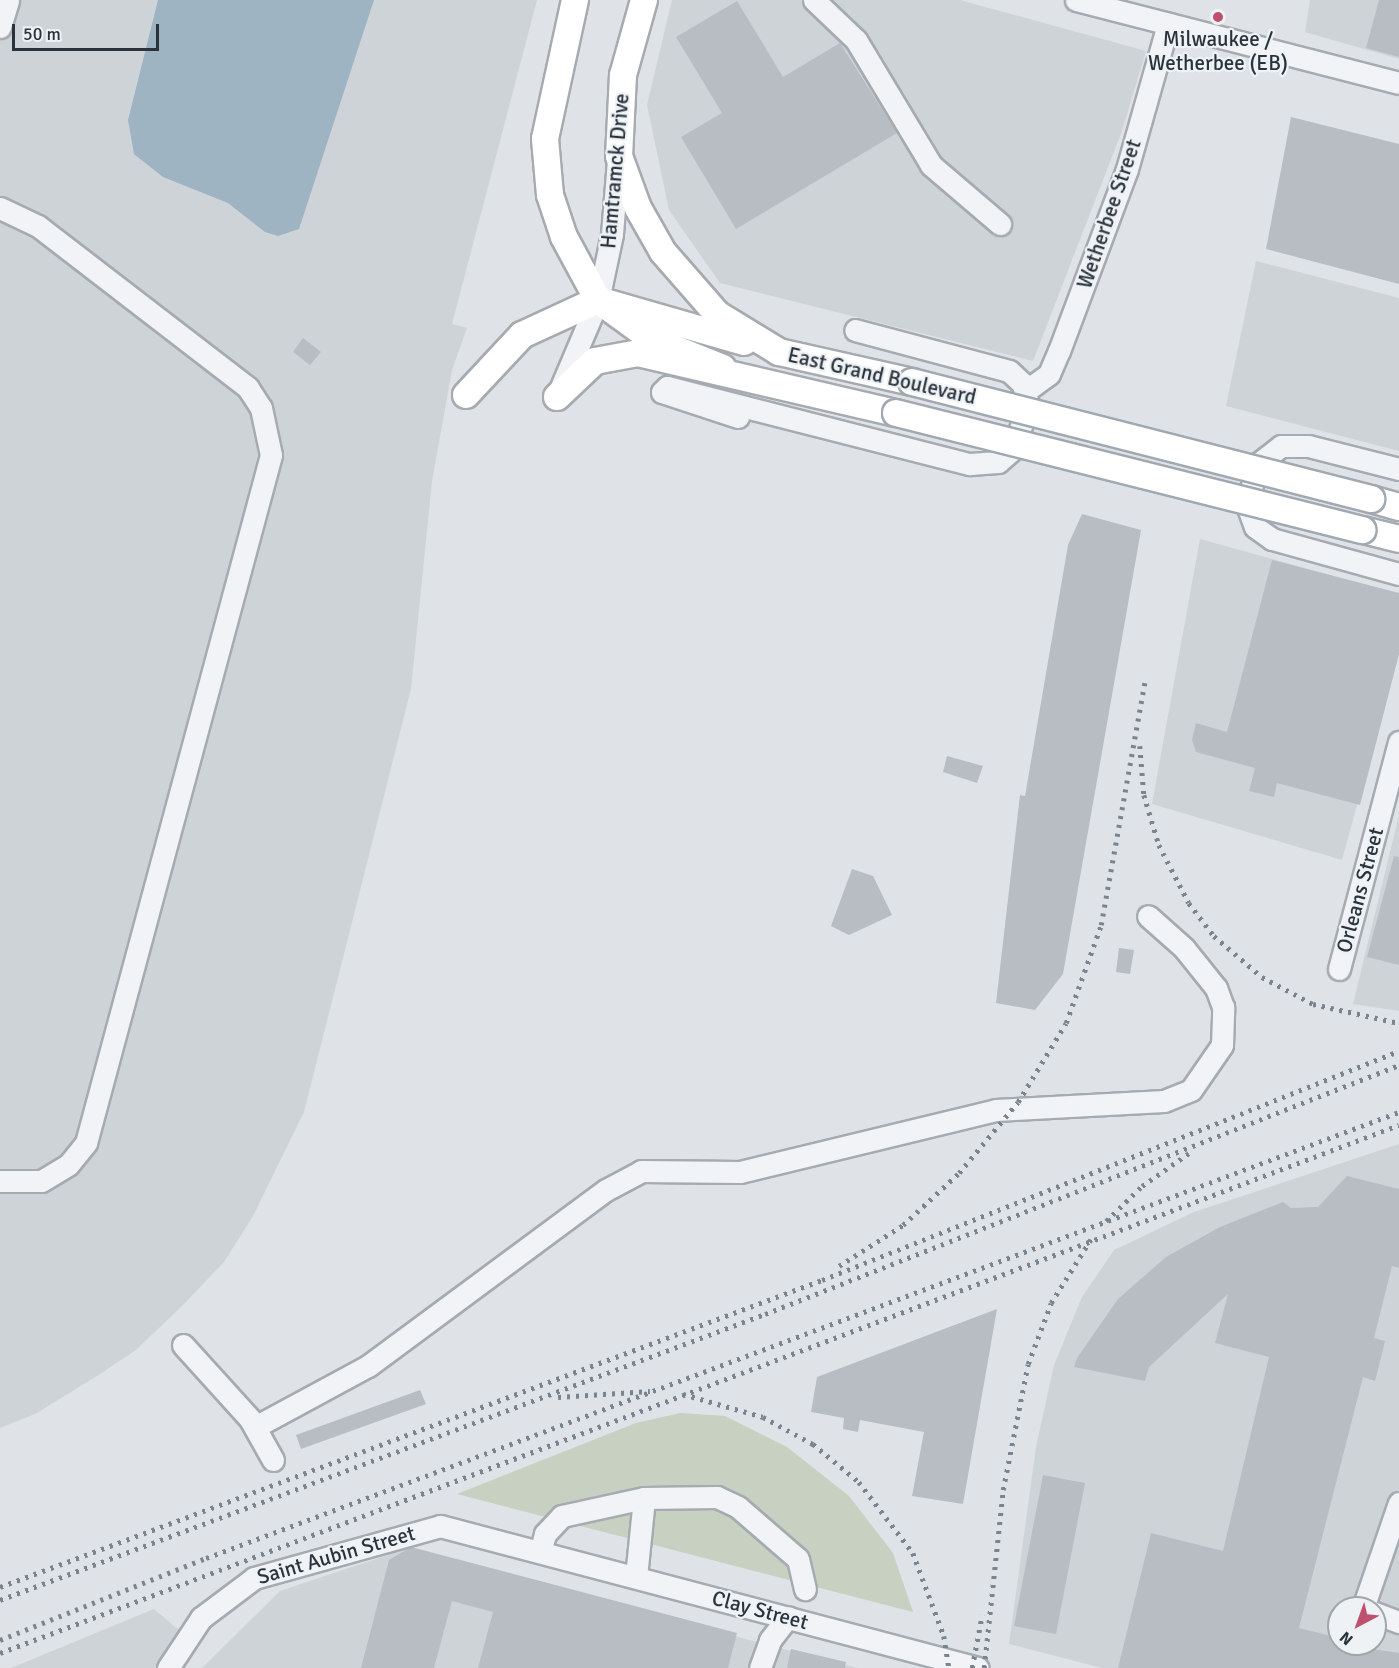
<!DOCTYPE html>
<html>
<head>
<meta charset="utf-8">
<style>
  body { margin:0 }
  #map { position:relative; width:1399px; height:1668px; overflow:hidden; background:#dfe3e7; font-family:Signika,sans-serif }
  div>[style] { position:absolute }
  .built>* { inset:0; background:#ced3d8 }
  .green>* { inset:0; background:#c7d0c1 }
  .water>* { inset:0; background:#9eb4c3 }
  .building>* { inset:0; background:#b7bdc3 }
  .roads { filter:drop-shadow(2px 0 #a5abb0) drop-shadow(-2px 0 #a5abb0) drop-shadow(0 2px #a5abb0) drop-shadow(0 -2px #a5abb0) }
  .minor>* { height:21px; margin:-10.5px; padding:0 10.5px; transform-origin:10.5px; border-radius:10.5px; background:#f1f3f6 }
  .major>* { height:26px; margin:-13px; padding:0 13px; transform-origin:13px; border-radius:13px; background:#fff }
  .rail>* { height:4.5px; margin-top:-2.25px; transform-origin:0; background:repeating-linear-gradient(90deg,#7a848f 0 3px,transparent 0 9px) }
  .bridges { filter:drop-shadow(2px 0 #a0a9b1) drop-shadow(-2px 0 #a0a9b1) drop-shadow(0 2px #a0a9b1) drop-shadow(0 -2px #a0a9b1) }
  .major-bridge>* { height:26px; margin:-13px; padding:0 13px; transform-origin:13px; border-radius:13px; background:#fff }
  .dots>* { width:16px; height:16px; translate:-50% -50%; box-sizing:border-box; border:3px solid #eef2f5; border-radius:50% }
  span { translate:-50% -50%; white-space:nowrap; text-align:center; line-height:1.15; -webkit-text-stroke:4.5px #eef2f5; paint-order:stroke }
  .poi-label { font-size:21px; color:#2a333c }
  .street-label { font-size:21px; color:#2a333c }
  .north { position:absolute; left:1327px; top:1596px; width:60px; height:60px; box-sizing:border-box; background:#eef2f5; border:2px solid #a0a6ab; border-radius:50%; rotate:221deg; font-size:16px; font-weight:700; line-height:24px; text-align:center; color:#2a333c }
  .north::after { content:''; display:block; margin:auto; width:21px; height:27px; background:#c0516e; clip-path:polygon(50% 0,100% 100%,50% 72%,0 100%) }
  .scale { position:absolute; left:12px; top:24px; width:147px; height:27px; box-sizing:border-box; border:3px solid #2a333c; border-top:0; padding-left:8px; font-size:18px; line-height:21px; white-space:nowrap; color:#2a333c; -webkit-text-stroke:4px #eef2f5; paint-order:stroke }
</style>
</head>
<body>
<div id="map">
  <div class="built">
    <div style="clip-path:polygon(0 0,537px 0,452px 324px,467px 328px,452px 370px,432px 481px,411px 689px,304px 1112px,253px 1216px,224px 1262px,184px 1304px,136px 1350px,97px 1376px,35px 1414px,0 1428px)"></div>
    <div style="clip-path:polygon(672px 0,960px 0,1146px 51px,1122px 131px,1033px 361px,720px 283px,669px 210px,647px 105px)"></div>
    <div style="clip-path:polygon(1310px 0,1399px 0,1399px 59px,1305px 32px)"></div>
    <div style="clip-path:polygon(1256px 261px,1399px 298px,1399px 451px,1226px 406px)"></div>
    <div style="clip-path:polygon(1200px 539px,1399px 594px,1399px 653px,1342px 860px,1152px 804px)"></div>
    <div style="clip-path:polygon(1399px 815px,1399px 1011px,1353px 1004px)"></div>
    <div style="clip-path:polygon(evenodd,1399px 1144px,1399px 1668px,1102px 1668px,1009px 1644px,1036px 1447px,1054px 1365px,1082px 1297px,1114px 1250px,1194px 1212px,1399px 1144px,1339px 1608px,1375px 1608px,1375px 1644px,1339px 1644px,1339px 1608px)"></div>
    <div style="clip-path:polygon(403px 1550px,857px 1668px,202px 1668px,280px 1591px)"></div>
    <div style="clip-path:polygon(154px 1609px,186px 1636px,166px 1668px,11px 1668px)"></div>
  </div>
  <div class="green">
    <div style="clip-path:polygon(680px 1413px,725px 1416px,787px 1447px,849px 1496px,893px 1553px,913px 1612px,457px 1494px,636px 1423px)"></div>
  </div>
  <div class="water">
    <div style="clip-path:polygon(158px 0,374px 0,299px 229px,278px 236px,265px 232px,228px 203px,163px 177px,134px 154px,128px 120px)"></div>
  </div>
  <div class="building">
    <div style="clip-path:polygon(1379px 0,1399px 0,1399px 57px,1366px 48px)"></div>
    <div style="clip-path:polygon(737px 1px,783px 77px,840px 43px,897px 133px,736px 229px,681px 137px,722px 113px,676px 37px)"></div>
    <div style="clip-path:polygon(1291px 117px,1399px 144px,1399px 284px,1266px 249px)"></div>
    <div style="clip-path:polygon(303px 338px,321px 352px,310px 365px,293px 352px)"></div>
    <div style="clip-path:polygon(1082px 514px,1141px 530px,1063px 974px,1035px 1010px,996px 1003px,1020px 795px,1025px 796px,1068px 545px)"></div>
    <div style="clip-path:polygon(1272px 560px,1399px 593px,1399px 654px,1360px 805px,1277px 783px,1274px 797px,1249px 791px,1255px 768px,1196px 752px,1192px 740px,1196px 723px,1227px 732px)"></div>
    <div style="clip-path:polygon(947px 756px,983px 766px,977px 783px,943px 772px)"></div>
    <div style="clip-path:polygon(1394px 856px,1399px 857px,1399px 965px,1367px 957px)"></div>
    <div style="clip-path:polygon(852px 869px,873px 876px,892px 915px,849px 935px,831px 926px)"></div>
    <div style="clip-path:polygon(1119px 948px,1134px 950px,1130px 974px,1116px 972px)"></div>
    <div style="clip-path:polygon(1347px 1176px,1399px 1189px,1399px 1268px,1392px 1266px,1374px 1338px,1385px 1341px,1375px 1381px,1363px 1377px,1299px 1628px,1339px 1638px,1339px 1644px,1399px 1653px,1399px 1668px,1118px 1668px,1151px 1533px,1223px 1551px,1269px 1357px,1215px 1343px,1228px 1294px,1149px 1367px,1145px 1381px,1074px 1367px,1077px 1358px,1118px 1299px,1166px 1257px,1220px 1227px,1283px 1202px,1291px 1208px,1318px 1207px)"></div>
    <div style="clip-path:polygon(997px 1309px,963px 1504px,912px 1496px,924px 1432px,860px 1420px,858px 1432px,843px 1429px,844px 1418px,811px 1412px,817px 1377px)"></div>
    <div style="clip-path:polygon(420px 1390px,426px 1404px,301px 1449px,296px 1435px)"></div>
    <div style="clip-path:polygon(1043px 1475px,1085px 1483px,1056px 1634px,1014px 1626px)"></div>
    <div style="clip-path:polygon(411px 1547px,737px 1633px,728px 1668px,478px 1668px,493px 1612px,452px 1601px,434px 1668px,361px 1668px,389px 1560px)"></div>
    <div style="clip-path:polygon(791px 1649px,846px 1662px,845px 1668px,787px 1668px)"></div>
  </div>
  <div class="roads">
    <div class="minor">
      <div style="left:814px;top:0;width:58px;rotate:43.6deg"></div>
      <div style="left:856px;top:40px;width:146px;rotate:59deg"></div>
      <div style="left:931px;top:165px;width:91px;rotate:40.5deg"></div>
      <div style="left:1076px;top:0;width:333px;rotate:14.4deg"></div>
      <div style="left:0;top:27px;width:28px;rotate:-73deg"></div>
      <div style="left:0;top:208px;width:42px;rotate:25.3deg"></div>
      <div style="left:38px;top:226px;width:265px;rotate:37.6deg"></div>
      <div style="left:248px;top:388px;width:24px;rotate:57deg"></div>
      <div style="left:261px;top:408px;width:48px;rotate:78deg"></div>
      <div style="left:271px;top:455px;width:712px;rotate:105.05deg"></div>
      <div style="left:86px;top:1143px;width:28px;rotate:129deg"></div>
      <div style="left:68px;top:1165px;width:31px;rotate:149deg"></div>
      <div style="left:41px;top:1181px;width:41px;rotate:180deg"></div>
      <div style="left:1027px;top:390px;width:27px;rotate:-36deg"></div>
      <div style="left:1049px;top:374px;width:25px;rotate:-67deg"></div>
      <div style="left:1059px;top:351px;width:194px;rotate:-69.5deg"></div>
      <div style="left:1127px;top:169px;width:151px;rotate:-74.2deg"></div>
      <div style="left:558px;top:394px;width:102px;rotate:-66.9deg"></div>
      <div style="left:598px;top:300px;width:67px;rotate:-78deg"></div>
      <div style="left:612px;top:234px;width:75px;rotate:-85.4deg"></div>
      <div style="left:738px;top:417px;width:80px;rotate:-161.8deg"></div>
      <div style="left:662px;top:392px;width:7px;rotate:-45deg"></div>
      <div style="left:667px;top:387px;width:313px;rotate:14.3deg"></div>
      <div style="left:970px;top:464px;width:28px;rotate:-4deg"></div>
      <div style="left:998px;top:462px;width:21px;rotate:-41deg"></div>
      <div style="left:1014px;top:448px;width:46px;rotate:-72.3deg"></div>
      <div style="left:1028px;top:404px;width:21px;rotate:-104deg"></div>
      <div style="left:1023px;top:384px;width:19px;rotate:-137deg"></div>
      <div style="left:1009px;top:371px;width:159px;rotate:-165.1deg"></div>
      <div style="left:1399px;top:469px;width:94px;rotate:-165.8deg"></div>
      <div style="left:1308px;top:446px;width:27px;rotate:180deg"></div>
      <div style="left:1281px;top:446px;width:31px;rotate:142deg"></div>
      <div style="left:1257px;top:465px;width:41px;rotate:104deg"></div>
      <div style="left:1247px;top:505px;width:23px;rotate:70deg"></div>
      <div style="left:1255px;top:527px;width:21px;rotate:35deg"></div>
      <div style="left:1272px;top:539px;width:132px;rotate:15.4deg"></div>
      <div style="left:1339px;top:969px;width:235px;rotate:-75.2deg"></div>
      <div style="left:183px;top:1345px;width:100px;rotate:47.8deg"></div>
      <div style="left:250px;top:1419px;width:47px;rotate:60.7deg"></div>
      <div style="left:255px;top:1427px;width:128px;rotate:-28.4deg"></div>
      <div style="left:368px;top:1366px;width:296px;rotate:-36.5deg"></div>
      <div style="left:606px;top:1190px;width:40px;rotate:-28deg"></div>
      <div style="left:641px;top:1171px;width:99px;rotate:0.6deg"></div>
      <div style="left:740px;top:1172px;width:263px;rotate:-13.6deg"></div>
      <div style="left:996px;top:1110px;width:168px;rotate:-3.1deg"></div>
      <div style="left:1164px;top:1101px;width:29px;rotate:-22deg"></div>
      <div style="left:1191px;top:1090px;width:55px;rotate:-55.4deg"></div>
      <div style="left:1222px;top:1045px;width:38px;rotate:-88deg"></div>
      <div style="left:1223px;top:1007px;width:20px;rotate:-110deg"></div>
      <div style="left:1216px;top:988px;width:51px;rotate:-128.7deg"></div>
      <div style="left:1184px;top:948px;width:48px;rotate:-138.4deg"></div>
      <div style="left:541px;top:1549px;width:16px;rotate:-75deg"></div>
      <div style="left:545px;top:1534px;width:25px;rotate:-47deg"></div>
      <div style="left:562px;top:1516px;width:84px;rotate:-12.4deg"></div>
      <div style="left:636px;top:1577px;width:79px;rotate:-84.2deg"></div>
      <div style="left:644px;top:1498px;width:73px;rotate:-0.8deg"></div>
      <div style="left:717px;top:1497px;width:23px;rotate:25deg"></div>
      <div style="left:738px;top:1507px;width:79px;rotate:40.9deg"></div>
      <div style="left:798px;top:1559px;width:31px;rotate:77deg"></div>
      <div style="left:1363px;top:1608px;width:111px;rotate:-71.1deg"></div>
      <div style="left:1375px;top:1613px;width:26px;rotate:21deg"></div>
      <div style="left:168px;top:1668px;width:60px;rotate:-56.6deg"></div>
      <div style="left:201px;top:1618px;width:66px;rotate:-37deg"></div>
      <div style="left:254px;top:1578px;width:193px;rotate:-15.6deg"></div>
      <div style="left:440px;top:1526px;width:556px;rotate:14.79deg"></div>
      <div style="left:760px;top:1668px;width:30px;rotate:-70deg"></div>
      <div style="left:770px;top:1640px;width:29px;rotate:-52deg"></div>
    </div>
    <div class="major">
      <div style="left:575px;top:0;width:142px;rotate:102.2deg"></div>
      <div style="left:545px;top:139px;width:56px;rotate:84.9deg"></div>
      <div style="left:550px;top:195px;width:44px;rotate:71.6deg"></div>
      <div style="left:564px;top:237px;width:72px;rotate:61.6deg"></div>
      <div style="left:598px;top:300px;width:68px;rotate:36deg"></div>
      <div style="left:653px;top:340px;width:75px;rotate:21.8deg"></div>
      <div style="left:644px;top:0;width:78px;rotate:105.6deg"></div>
      <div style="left:623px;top:75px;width:81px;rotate:92.8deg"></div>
      <div style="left:619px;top:156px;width:55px;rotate:69.9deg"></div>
      <div style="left:638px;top:208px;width:51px;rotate:60.4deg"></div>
      <div style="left:663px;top:252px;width:82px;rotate:48.9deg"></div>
      <div style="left:717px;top:314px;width:73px;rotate:31.5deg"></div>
      <div style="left:779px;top:352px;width:136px;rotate:12.7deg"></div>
      <div style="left:466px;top:395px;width:82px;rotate:-47deg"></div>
      <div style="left:522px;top:335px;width:84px;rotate:-24.7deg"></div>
      <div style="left:598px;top:300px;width:152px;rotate:16deg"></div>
      <div style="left:557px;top:397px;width:52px;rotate:-43.5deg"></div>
      <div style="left:595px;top:361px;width:44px;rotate:-10.5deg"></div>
      <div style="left:638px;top:353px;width:265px;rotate:13.1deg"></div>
      <div style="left:1371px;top:499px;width:29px;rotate:16deg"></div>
      <div style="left:1363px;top:530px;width:37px;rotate:14deg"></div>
    </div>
  </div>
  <div class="rail">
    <div style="left:1140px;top:746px;width:49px;rotate:85.3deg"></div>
    <div style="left:1144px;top:795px;width:52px;rotate:73.3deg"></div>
    <div style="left:1159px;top:845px;width:65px;rotate:62.7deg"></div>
    <div style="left:1189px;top:903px;width:41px;rotate:52.9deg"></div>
    <div style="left:1214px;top:936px;width:63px;rotate:40.5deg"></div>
    <div style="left:1262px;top:977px;width:58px;rotate:27.9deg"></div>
    <div style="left:1313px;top:1004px;width:88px;rotate:12.5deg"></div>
    <div style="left:1106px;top:1221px;width:50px;rotate:-44.2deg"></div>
    <div style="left:1142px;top:1186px;width:57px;rotate:-35.1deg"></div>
    <div style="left:839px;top:1266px;width:76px;rotate:-32.6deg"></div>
    <div style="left:903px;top:1225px;width:76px;rotate:-42.9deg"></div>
    <div style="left:959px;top:1173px;width:92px;rotate:-50.3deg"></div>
    <div style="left:1018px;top:1102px;width:92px;rotate:-58.7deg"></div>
    <div style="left:1066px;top:1023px;width:104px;rotate:-70.3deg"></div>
    <div style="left:1101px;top:925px;width:249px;rotate:-79.8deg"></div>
    <div style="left:683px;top:1394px;width:83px;rotate:16deg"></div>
    <div style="left:763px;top:1417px;width:57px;rotate:28.4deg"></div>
    <div style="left:813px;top:1444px;width:60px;rotate:39.6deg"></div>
    <div style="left:859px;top:1482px;width:89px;rotate:52.7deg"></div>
    <div style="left:913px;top:1553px;width:89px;rotate:69.5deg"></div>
    <div style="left:944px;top:1636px;width:32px;rotate:81deg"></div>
    <div style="left:558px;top:1397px;width:92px;rotate:-3.7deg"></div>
    <div style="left:0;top:1587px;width:877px;rotate:-20.48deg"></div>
    <div style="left:822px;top:1280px;width:621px;rotate:-21.65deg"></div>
    <div style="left:0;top:1600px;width:817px;rotate:-20.5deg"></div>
    <div style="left:765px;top:1314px;width:681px;rotate:-21.44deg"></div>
    <div style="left:0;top:1640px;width:222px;rotate:-21.7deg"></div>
    <div style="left:206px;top:1558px;width:1274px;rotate:-20.5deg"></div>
    <div style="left:0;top:1653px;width:1495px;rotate:-20.68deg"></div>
    <div style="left:972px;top:1668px;width:54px;rotate:-79.3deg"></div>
    <div style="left:984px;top:1668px;width:179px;rotate:-83.9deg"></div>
    <div style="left:1003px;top:1490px;width:128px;rotate:-78.8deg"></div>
    <div style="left:1028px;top:1364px;width:65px;rotate:-69.3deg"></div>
    <div style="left:1051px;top:1303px;width:75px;rotate:-58deg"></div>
  </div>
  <div class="bridges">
    <div class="major-bridge">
      <div style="left:912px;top:382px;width:474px;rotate:14.3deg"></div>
      <div style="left:896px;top:413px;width:481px;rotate:14.1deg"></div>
    </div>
  </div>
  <div class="dots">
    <div style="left:1218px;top:17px;background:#c0516e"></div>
  </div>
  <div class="poi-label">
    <span style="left:1218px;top:51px">Milwaukee /<br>Wetherbee (EB)</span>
  </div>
  <div class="street-label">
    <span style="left:615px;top:171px;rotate:-85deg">Hamtramck Drive</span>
    <span style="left:1109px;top:214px;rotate:-71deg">Wetherbee Street</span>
    <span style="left:882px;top:376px;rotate:13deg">East Grand Boulevard</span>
    <span style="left:1360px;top:890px;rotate:-75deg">Orleans Street</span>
    <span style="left:336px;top:1555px;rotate:-16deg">Saint Aubin Street</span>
    <span style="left:760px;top:1610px;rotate:15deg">Clay Street</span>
  </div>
  <div class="north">N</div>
  <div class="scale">50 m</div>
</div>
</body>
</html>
